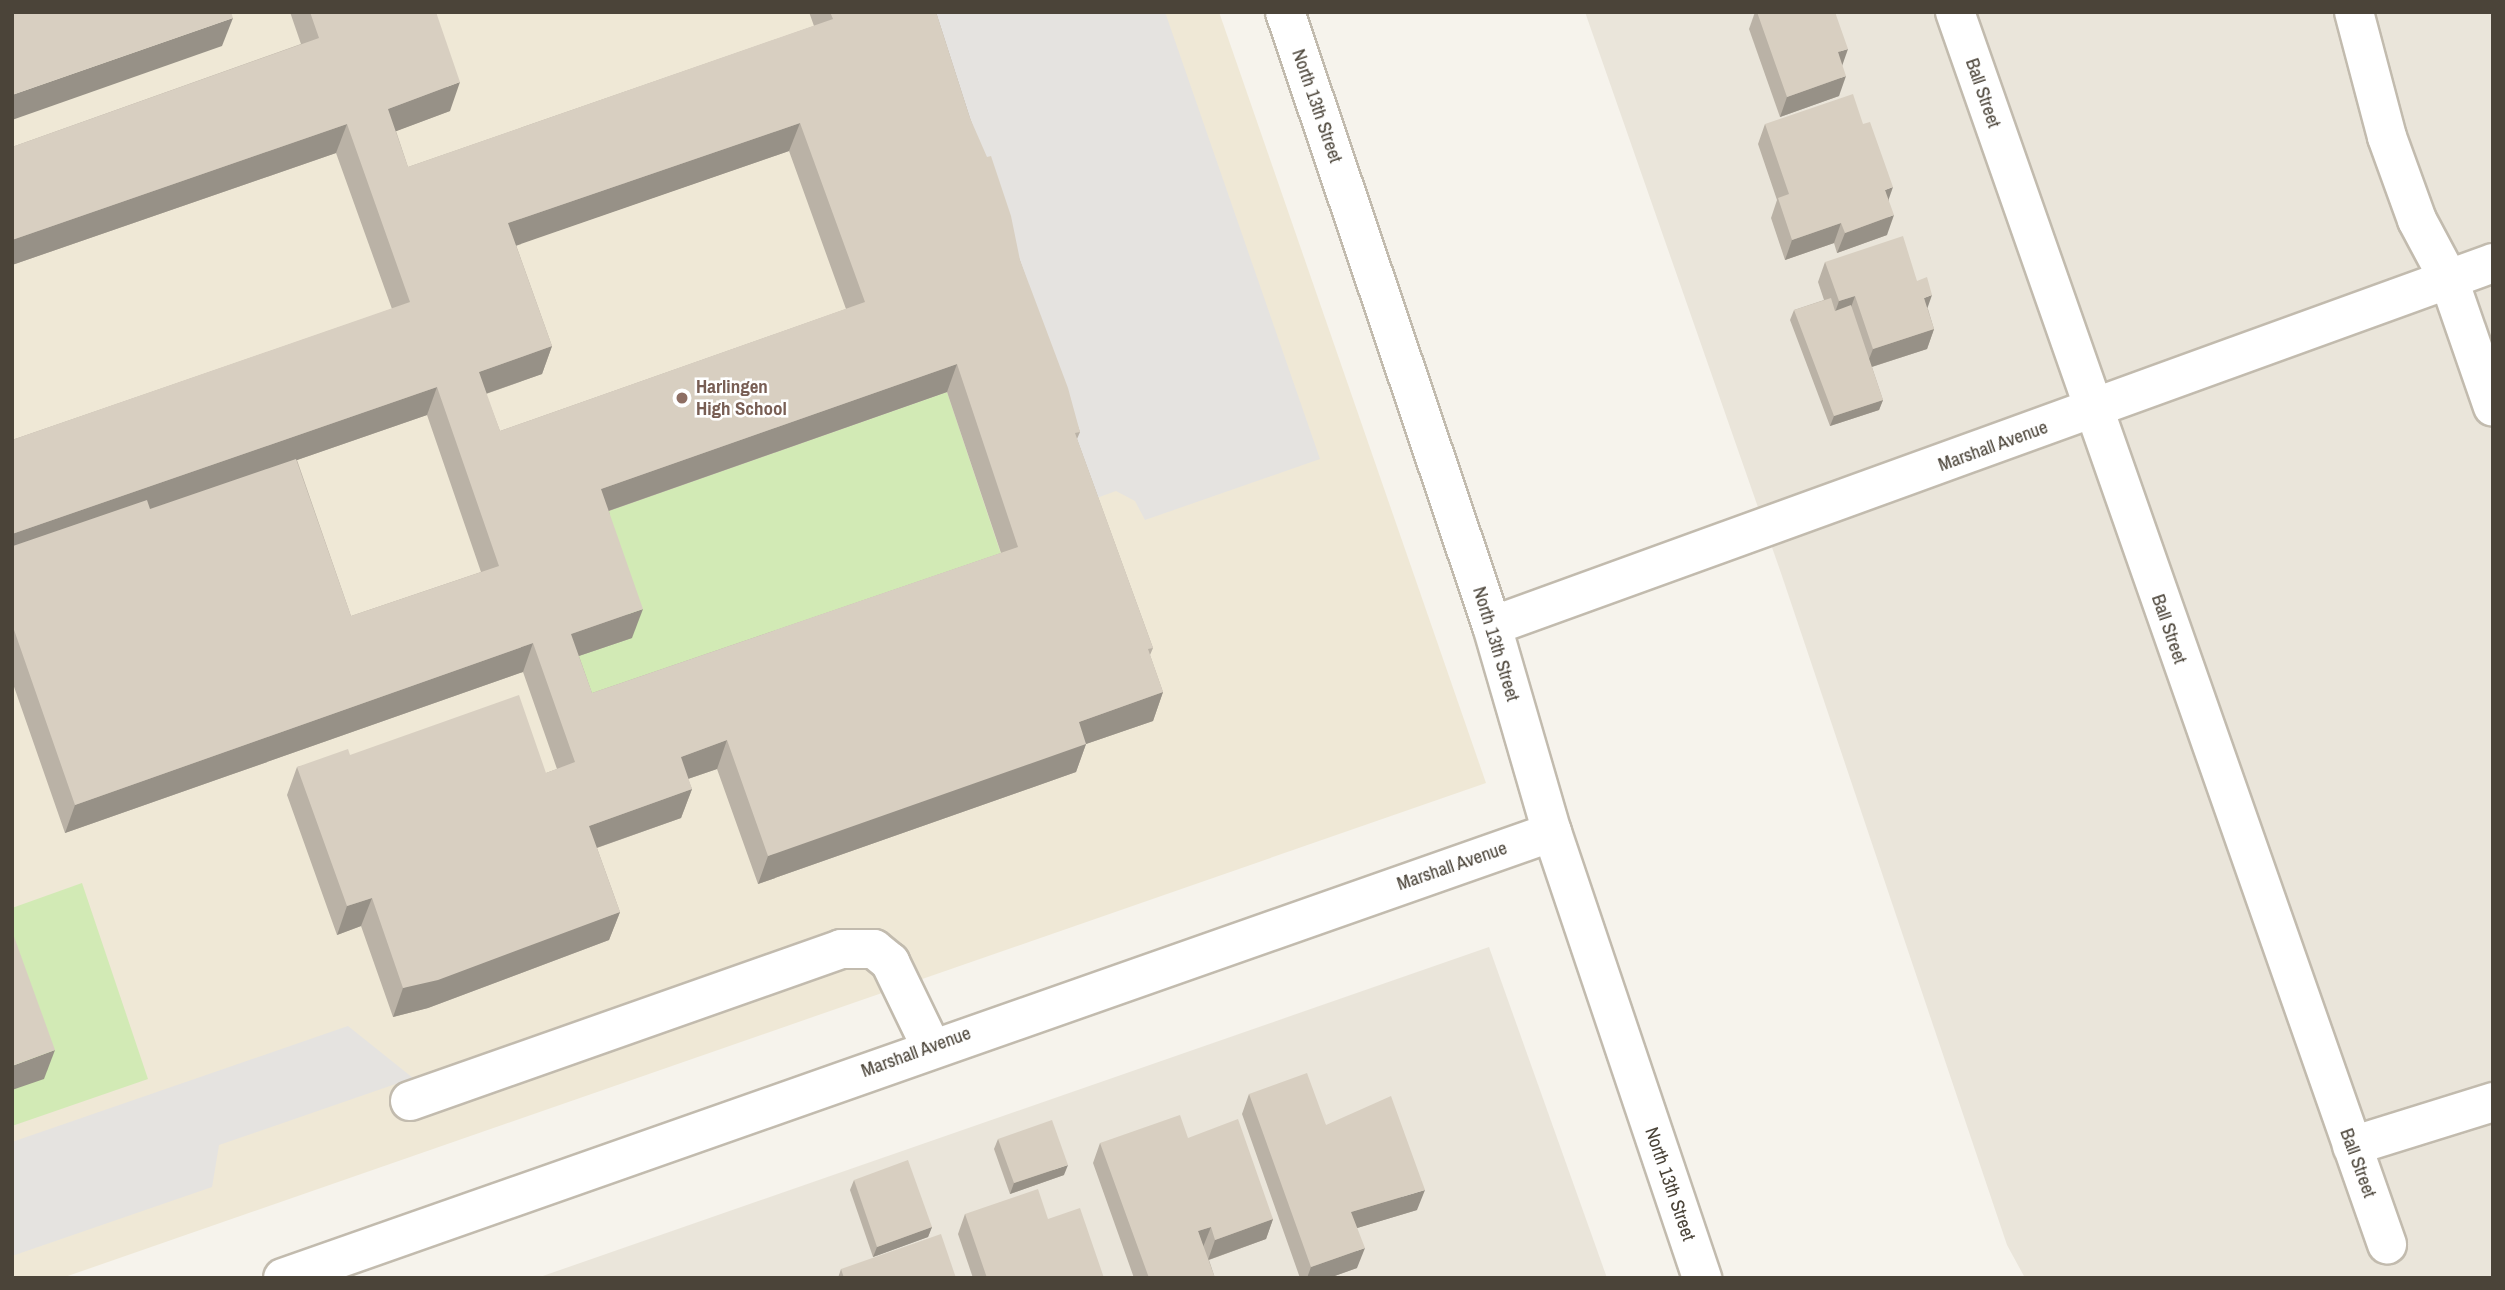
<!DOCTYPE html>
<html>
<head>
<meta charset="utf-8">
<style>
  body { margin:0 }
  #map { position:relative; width:2505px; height:1290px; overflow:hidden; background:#f6f3ec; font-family:"Archivo Narrow",sans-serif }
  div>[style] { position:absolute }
  .residential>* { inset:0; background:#eae5da }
  .education>* { inset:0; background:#efe8d6 }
  .green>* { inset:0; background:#d2eab5 }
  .parking>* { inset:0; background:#e5e3e0 }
  .roads { filter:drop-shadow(2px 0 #c2bbae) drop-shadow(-2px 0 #c2bbae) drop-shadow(0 2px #c2bbae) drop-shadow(0 -2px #c2bbae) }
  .minor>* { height:38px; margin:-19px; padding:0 19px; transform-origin:19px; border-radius:19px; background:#fff }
  .wall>* { inset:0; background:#bab2a6 }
  .shaded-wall>* { inset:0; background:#979187 }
  .building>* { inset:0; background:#d8cfc1 }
  .dots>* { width:19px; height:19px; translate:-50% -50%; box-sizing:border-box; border:4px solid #fff; border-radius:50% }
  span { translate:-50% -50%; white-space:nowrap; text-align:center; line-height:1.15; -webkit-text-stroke:5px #fff; paint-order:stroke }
  .street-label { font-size:19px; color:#4b4439 }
  .education-label { font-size:19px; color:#785e54; font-weight:700 }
  .left { translate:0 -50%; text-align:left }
  .frame { position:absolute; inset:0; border:14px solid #4b4439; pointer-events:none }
</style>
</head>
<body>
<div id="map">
  <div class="residential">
    <div style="clip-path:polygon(1585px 12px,2493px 12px,2493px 1278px,2025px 1278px,2007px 1245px,1782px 576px)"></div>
    <div style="clip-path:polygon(1489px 947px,1607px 1278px,537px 1278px)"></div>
  </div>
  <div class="education">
    <div style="clip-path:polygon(12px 12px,1219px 12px,1486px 783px,62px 1278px,12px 1278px)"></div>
  </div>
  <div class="green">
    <div style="clip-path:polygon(947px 392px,1008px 575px,581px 721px,561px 662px,591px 517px)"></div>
    <div style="clip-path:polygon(82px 883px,148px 1079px,12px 1126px,12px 908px)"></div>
  </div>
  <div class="parking">
    <div style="clip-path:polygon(925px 12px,1165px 12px,1320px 459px,1145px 520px,1135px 501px,1116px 491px,1091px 500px)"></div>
    <div style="clip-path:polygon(348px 1026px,413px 1078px,219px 1145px,212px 1187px,12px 1256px,12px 1142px)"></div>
  </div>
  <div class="roads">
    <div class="minor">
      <div style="left:1285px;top:12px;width:648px;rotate:71.37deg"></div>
      <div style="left:1492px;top:626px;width:215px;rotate:73.8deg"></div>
      <div style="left:1552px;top:832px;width:471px;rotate:71.4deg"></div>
      <div style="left:1955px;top:12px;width:1306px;rotate:70.68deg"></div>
      <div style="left:2354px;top:12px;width:129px;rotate:75.2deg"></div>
      <div style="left:2387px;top:137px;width:88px;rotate:70.1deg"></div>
      <div style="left:2417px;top:220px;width:68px;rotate:61.9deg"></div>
      <div style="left:2449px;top:280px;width:134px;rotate:70.9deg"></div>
      <div style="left:1492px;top:626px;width:1065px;rotate:-19.93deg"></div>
      <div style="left:410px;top:1101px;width:457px;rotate:-19.4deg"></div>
      <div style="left:841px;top:949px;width:33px"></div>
      <div style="left:874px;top:949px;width:21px;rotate:39deg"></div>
      <div style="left:890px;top:962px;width:94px;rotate:64.2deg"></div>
      <div style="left:2352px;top:1146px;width:148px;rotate:-17.3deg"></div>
      <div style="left:283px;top:1278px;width:1345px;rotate:-19.36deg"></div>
    </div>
  </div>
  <div class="wall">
    <div style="clip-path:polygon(evenodd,290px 12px,436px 12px,450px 111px,396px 131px,408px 167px,814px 26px,809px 12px,936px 12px,970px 118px,1080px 432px,1077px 439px,1153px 648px,1150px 655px,1163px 692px,1153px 721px,1086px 744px,1076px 772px,758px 884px,717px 769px,688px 779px,692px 789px,681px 818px,597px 848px,620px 912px,609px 940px,428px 1008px,393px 1017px,361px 926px,337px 935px,287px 795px,297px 767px,350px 755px,546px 773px,557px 769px,523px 672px,65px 833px,12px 681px,12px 440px,392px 309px,336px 153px,12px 265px,12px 147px,301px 44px,290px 12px,789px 151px,846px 309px,500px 431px,486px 394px,542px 374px,552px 346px,516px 245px,789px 151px,290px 12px,947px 392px,1001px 553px,592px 693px,579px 656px,632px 638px,609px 511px,947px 392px,290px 12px,427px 415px,481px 572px,351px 616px,297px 460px,427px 415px)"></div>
    <div style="clip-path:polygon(1755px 12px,1835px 12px,1842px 65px,1839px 96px,1780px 117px,1749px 29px)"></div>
    <div style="clip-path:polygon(1765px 124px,1889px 200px,1887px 235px,1837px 253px,1834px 243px,1785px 260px,1771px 218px,1777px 200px,1758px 144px)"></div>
    <div style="clip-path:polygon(1825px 262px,1928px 309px,1934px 329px,1927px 349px,1872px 367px,1883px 400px,1879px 410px,1830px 426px,1790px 320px,1794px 310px,1824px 300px,1818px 282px)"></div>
    <div style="clip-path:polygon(1249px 1094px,1326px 1125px,1417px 1210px,1357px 1228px,1357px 1268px,1329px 1278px,1300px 1278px,1242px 1114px)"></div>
    <div style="clip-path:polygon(1188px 1138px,1273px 1219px,1266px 1239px,1209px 1260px,1215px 1278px,1134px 1278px,1093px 1163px,1100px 1143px)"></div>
    <div style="clip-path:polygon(998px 1139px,1064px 1175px,1010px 1194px,994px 1149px)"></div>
    <div style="clip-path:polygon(854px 1180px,932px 1227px,928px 1237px,873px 1257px,850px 1190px)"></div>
    <div style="clip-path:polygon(965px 1214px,1048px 1219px,1104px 1278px,973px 1278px,958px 1234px)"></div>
    <div style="clip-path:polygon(841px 1269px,956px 1278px,838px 1278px)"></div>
  </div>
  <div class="shaded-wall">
    <div style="clip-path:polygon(233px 18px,222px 46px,12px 120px,12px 95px)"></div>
    <div style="clip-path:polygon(1848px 49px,1841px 69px,1838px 52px)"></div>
    <div style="clip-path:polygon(1846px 76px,1839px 96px,1780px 117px,1787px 97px)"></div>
    <div style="clip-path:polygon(460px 82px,450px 111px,378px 138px,388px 109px)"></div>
    <div style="clip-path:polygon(800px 123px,789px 151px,498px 252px,508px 223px)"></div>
    <div style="clip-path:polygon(347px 124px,336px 153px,12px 265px,12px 240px)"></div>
    <div style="clip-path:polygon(1893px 187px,1886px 207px,1885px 190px)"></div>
    <div style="clip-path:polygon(1894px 215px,1887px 235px,1837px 253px,1845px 233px)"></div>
    <div style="clip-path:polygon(1841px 223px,1834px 243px,1785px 260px,1792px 240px)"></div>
    <div style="clip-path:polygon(1932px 295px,1925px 315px,1924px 298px)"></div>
    <div style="clip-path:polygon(1855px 296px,1848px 316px,1832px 321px,1839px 301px)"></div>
    <div style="clip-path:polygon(1934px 329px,1927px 349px,1865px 369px,1873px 349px)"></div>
    <div style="clip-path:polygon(552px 346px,542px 374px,468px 400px,479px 372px)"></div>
    <div style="clip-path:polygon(957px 364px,947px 392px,591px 517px,601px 489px)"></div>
    <div style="clip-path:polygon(437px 387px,427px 415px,12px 559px,12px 534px)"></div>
    <div style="clip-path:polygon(1883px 400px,1879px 410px,1830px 426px,1834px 416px)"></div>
    <div style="clip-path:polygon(643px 609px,632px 638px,561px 662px,571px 634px)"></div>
    <div style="clip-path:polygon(533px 643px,523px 672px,65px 833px,75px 805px)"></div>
    <div style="clip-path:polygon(1163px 692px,1153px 721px,1086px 744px,1076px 772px,758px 884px,768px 856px,1079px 722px)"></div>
    <div style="clip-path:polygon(727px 740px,717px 769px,670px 785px,681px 757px)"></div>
    <div style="clip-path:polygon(692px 789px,681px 818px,579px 854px,589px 826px)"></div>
    <div style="clip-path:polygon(372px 898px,361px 926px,337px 935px,347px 906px)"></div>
    <div style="clip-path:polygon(620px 912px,609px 940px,428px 1008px,393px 1017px,403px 988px)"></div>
    <div style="clip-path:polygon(55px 1050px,44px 1079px,12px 1090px,12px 1066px)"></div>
    <div style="clip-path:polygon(1068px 1165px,1064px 1175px,1010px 1194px,1014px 1183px)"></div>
    <div style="clip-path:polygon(1425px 1190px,1417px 1210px,1344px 1232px,1351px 1212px)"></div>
    <div style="clip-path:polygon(1273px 1219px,1266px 1239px,1208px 1260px,1215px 1240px)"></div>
    <div style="clip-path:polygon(932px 1227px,928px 1237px,873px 1257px,877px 1247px)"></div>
    <div style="clip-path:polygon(1211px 1227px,1203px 1247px,1198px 1231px)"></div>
    <div style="clip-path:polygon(1365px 1248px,1357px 1268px,1329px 1278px,1307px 1278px,1311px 1267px)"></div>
  </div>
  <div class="building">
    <div style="clip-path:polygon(12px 12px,231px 12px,233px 18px,12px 95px)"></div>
    <div style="clip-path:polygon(evenodd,310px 12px,436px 12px,460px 82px,388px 109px,408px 167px,833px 19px,830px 12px,936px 12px,970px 118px,987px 157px,991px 156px,1011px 216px,1020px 260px,1068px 388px,1080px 432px,1075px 433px,1153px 648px,1148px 649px,1163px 692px,1079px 722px,1086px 744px,768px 856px,727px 740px,681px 757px,692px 789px,589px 826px,620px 912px,438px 980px,403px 988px,372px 898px,347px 906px,297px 767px,348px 749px,350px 755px,519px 695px,546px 773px,575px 762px,533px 643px,75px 805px,12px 624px,12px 543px,13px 546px,147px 500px,150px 509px,296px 459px,351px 616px,499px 566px,437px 387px,12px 534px,12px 440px,410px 302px,347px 124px,12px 240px,12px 147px,319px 38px,310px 12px,800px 123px,865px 302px,500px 431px,479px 372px,552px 346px,508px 223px,800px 123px,310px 12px,957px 364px,1018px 547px,592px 693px,571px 634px,643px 609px,601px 489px,957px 364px)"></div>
    <div style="clip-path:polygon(1757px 12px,1835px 12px,1848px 49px,1838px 52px,1846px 76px,1787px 97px)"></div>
    <div style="clip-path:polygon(1853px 94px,1863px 124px,1870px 122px,1893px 187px,1885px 190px,1894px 215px,1845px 233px,1841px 223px,1792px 240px,1778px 198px,1789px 194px,1765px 124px)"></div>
    <div style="clip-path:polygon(1903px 236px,1917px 281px,1927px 277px,1932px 295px,1924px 298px,1934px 329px,1873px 349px,1855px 296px,1839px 301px,1825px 262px)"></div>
    <div style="clip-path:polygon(1831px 298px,1835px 311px,1851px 305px,1883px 400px,1834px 416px,1794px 310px)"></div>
    <div style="clip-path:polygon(12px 931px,55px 1050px,12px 1066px)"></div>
    <div style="clip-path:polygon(1307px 1073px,1326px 1125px,1391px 1096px,1425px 1190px,1351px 1212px,1365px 1248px,1311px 1267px,1249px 1094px)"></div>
    <div style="clip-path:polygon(1180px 1115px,1188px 1138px,1238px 1119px,1273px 1219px,1215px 1240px,1211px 1227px,1198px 1231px,1215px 1278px,1149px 1278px,1100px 1143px)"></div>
    <div style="clip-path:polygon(1052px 1120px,1068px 1165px,1014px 1183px,998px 1139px)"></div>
    <div style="clip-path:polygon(908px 1160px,932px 1227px,877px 1247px,854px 1180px)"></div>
    <div style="clip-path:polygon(1038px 1189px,1048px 1219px,1080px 1208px,1104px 1278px,987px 1278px,965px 1214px)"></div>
    <div style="clip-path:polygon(941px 1234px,956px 1278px,844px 1278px,841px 1269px)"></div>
  </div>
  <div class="dots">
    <div style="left:682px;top:398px;background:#8d6e63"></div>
  </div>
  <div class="street-label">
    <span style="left:1983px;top:93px;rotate:71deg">Ball Street</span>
    <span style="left:1317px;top:106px;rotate:71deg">North 13th Street</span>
    <span style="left:1993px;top:446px;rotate:-20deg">Marshall Avenue</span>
    <span style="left:2169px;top:629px;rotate:71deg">Ball Street</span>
    <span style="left:1496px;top:644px;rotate:73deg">North 13th Street</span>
    <span style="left:1452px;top:866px;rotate:-19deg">Marshall Avenue</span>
    <span style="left:916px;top:1052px;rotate:-20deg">Marshall Avenue</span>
    <span style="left:2358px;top:1163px;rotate:70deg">Ball Street</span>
    <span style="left:1670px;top:1184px;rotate:71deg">North 13th Street</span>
  </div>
  <div class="education-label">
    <span class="left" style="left:696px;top:398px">Harlingen<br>High School</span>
  </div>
  <div class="frame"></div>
</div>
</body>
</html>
